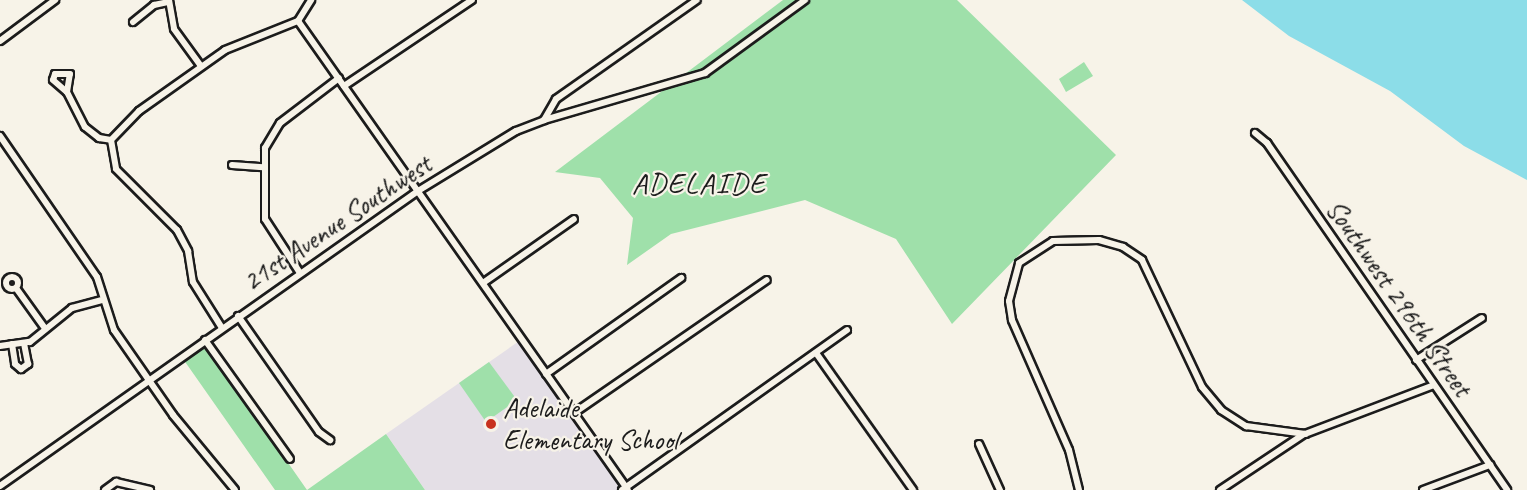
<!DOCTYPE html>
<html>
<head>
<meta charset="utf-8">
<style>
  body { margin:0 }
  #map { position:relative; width:1527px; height:490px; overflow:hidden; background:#f7f3e8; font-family:Caveat,sans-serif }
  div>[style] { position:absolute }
  .built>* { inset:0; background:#e4dfe6 }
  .green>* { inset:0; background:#9fe0aa }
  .water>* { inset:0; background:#8cdde8 }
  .roads { filter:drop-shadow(2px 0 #1c1c1c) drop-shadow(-2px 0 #1c1c1c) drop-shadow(0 2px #1c1c1c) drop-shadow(0 -2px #1c1c1c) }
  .minor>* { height:6px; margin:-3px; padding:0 3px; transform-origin:3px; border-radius:3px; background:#f7f3e8 }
  .minor>.ring { margin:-3px; padding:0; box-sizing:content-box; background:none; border:6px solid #f7f3e8; border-radius:50% }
  .dots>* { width:16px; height:16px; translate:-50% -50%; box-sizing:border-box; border:3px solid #f7f3e8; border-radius:50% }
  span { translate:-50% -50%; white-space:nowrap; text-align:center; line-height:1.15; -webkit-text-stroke:4.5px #f7f3e8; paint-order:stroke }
  .street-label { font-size:28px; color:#1c1c1c }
  .poi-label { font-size:28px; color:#1c1c1c }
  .left { translate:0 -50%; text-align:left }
  .neighbourhood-label { font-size:30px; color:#1c1c1c; letter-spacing:1.5px }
</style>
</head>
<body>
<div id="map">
  <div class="built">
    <div style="clip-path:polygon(522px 339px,626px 487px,622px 490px,425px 490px,386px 434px)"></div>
  </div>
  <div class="green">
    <div style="clip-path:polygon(783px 0,957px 0,1116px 155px,952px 324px,896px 239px,805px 200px,671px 234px,627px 265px,633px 218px,600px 178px,555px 172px)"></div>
    <div style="clip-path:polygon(1084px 62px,1093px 76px,1066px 92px,1059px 79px)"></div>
    <div style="clip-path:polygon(203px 341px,307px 490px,386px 434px,425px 490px,275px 490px,181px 356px)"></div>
    <div style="clip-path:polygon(489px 362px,517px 400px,486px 422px,459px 383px)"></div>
  </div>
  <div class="water">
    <div style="clip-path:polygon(1242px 0,1527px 0,1527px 180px,1464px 146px,1390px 91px,1289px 36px)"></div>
  </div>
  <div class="roads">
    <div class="minor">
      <div style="left:169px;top:0;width:29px;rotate:80deg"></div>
      <div style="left:174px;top:29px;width:46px;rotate:53.9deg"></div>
      <div style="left:298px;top:21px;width:573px;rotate:54.87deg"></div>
      <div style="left:133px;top:22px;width:27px;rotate:-39deg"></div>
      <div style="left:154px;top:5px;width:14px;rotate:-12deg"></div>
      <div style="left:0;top:41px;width:69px;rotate:-36.7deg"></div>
      <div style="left:344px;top:86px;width:154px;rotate:-33.9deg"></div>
      <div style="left:67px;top:92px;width:18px;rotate:-81deg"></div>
      <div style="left:70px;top:74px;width:15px;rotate:180deg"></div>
      <div style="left:55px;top:74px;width:6px;rotate:108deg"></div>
      <div style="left:53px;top:80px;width:18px;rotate:41deg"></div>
      <div style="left:67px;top:92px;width:39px;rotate:63deg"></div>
      <div style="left:85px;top:127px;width:18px;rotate:38deg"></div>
      <div style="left:99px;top:138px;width:12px;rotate:9deg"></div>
      <div style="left:111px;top:140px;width:29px;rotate:80deg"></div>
      <div style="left:116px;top:169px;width:86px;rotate:45deg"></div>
      <div style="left:177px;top:230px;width:24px;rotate:62deg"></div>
      <div style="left:188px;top:251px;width:31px;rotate:81deg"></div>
      <div style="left:193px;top:282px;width:54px;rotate:57.8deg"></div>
      <div style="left:544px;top:120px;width:168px;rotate:-16.3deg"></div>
      <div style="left:705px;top:73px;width:124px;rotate:-36.1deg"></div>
      <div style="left:1255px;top:133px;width:16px;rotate:40deg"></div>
      <div style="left:1267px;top:143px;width:422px;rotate:55.3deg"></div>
      <div style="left:0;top:136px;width:171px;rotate:55.5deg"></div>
      <div style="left:97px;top:277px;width:56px;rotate:72.2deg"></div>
      <div style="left:114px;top:330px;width:103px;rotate:55.2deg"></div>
      <div style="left:173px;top:415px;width:97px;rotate:50.4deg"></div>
      <div style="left:111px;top:140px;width:40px;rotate:-46deg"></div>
      <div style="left:139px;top:111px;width:105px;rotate:-35.3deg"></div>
      <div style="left:225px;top:50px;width:79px;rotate:-21.7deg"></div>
      <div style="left:298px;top:21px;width:25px;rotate:-58deg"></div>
      <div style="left:232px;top:165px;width:31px;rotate:4deg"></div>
      <div style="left:300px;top:273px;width:64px;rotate:-122.9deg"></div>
      <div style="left:265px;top:219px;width:71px;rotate:-90deg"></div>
      <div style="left:265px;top:148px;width:29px;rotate:-59deg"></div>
      <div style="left:280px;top:123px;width:74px;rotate:-37.3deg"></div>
      <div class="ring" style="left:6px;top:277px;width:6px;height:6px"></div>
      <div style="left:483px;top:283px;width:111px;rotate:-35.1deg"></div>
      <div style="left:16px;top:288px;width:48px;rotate:54.3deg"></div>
      <div style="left:238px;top:316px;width:141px;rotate:55.1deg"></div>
      <div style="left:319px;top:432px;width:14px;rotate:36deg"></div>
      <div style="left:205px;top:340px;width:146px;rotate:54.5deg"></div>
      <div style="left:12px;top:344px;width:20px;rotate:81deg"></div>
      <div style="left:15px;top:364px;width:8px;rotate:40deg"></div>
      <div style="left:21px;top:369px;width:9px;rotate:-36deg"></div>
      <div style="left:28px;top:364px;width:21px;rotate:-101deg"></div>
      <div style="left:0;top:346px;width:30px;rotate:-8deg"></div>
      <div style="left:30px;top:342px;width:54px;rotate:-39deg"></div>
      <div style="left:72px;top:308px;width:30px;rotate:-15deg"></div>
      <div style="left:816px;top:353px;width:168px;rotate:54.7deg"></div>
      <div style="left:1416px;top:360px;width:78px;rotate:-32.5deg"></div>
      <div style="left:546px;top:374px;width:166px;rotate:-35.4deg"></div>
      <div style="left:574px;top:413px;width:234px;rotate:-34.6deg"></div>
      <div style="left:979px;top:444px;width:51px;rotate:65.5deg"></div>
      <div style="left:0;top:486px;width:512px;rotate:-35.21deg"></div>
      <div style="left:418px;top:191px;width:115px;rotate:-31.5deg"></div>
      <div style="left:516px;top:131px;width:30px;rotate:-21deg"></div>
      <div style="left:544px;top:120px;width:24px;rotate:-60deg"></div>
      <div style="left:556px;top:99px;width:172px;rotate:-35.1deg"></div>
      <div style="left:105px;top:490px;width:14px;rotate:-36deg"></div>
      <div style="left:116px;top:482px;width:35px;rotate:13deg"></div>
      <div style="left:622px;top:490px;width:276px;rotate:-35.4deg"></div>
      <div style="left:1079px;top:490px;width:41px;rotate:-104deg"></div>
      <div style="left:1069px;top:450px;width:142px;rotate:-113.7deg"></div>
      <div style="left:1012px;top:320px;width:19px;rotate:-99deg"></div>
      <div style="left:1009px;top:301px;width:39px;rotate:-75deg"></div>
      <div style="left:1019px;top:263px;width:40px;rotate:-32.9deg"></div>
      <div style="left:1053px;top:241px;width:46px;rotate:-1.2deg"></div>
      <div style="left:1099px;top:240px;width:25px;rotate:16deg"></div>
      <div style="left:1123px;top:247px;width:23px;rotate:34deg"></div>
      <div style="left:1142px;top:260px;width:140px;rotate:64.7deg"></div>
      <div style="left:1202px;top:387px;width:30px;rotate:50deg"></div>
      <div style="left:1221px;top:410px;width:30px;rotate:33deg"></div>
      <div style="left:1246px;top:426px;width:60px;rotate:7.7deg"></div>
      <div style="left:1305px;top:434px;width:138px;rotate:-20.8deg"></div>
      <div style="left:1220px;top:490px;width:101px;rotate:-33.7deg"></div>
      <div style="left:1423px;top:490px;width:72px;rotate:-20.5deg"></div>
    </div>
  </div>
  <div class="dots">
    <div style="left:491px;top:424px;background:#c8321e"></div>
  </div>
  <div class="street-label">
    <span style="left:337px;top:223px;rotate:-34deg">21st Avenue Southwest</span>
    <span style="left:1399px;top:298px;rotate:55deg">Southwest 296th Street</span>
  </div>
  <div class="poi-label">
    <span class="left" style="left:503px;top:424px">Adelaide<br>Elementary School</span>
  </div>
  <div class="neighbourhood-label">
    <span style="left:699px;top:183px">ADELAIDE</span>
  </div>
</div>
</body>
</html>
